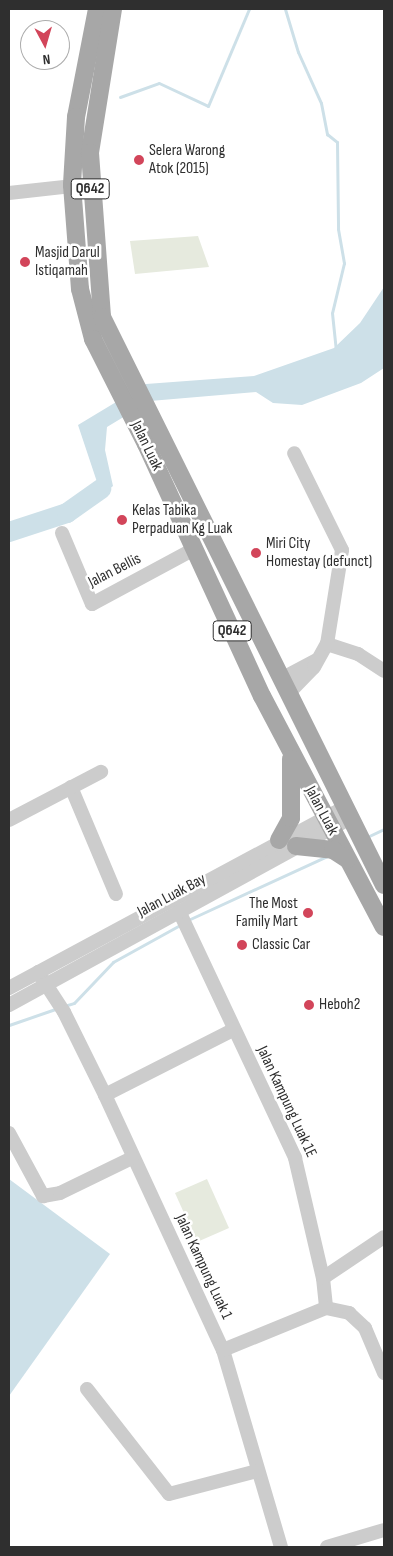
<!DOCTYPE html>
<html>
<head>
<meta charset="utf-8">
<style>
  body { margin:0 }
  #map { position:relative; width:393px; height:1556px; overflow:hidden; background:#fff; font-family:"Sofia Sans Condensed",sans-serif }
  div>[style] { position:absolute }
  .green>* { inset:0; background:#e6eade }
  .water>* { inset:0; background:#cde0e8 }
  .stream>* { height:3px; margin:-1.5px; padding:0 1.5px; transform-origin:1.5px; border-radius:1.5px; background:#cde0e8 }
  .river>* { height:20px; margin:-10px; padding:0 10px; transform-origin:10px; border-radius:10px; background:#cde0e8 }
  .minor>* { height:14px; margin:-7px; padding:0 7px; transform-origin:7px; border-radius:7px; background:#ccc }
  .major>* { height:18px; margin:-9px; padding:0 9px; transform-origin:9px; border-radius:9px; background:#a7a7a7 }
  .dots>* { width:14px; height:14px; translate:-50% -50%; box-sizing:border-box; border:2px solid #fff; border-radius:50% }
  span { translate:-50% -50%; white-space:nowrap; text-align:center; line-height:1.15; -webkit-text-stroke:5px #fff; paint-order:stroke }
  .shield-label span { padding:1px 4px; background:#fff; border:1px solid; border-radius:4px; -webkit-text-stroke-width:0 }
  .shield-label { font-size:15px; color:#2f2f2f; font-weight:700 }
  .poi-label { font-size:16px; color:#2f2f2f }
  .left { translate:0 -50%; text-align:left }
  .right { translate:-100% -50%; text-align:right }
  .street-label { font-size:16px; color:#2f2f2f }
  .frame { position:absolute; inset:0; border:10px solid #2f2f2f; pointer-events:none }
  .north { position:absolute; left:20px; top:20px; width:50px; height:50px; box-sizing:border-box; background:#fff; border:1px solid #acacac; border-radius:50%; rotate:174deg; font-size:14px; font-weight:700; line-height:20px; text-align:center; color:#2f2f2f }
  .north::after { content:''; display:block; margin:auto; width:18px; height:22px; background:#d2455a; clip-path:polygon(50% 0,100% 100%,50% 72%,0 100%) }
</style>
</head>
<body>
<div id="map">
  <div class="green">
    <div style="clip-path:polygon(198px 236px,209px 267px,135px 274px,130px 241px)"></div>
    <div style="clip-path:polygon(207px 1179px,229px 1228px,197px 1242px,175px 1193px)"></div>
  </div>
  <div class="water">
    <div style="clip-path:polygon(384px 287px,384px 368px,361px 383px,302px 405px,273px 403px,256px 392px,150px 401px,107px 427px,105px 450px,113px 486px,85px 509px,75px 499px,97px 482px,78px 425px,146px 384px,254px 376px,334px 348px,360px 323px)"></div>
    <div style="clip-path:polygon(9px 1179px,110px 1254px,9px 1396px)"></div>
  </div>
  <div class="stream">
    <div style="left:285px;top:9px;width:45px;rotate:73.2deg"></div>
    <div style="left:298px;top:52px;width:56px;rotate:65.7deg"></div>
    <div style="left:321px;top:103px;width:32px;rotate:79deg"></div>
    <div style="left:327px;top:134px;width:13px;rotate:39deg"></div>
    <div style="left:337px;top:142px;width:87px;rotate:89.3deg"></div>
    <div style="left:338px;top:229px;width:35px;rotate:80deg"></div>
    <div style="left:344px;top:263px;width:51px;rotate:103.5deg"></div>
    <div style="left:332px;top:313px;width:38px;rotate:84deg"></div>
    <div style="left:120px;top:97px;width:41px;rotate:-19.7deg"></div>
    <div style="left:159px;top:83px;width:54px;rotate:25.1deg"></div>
    <div style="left:208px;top:106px;width:105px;rotate:-67.1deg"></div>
    <div style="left:367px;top:837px;width:19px;rotate:-25deg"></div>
    <div style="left:188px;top:920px;width:153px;rotate:-24.7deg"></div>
    <div style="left:64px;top:1006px;width:10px;rotate:-17deg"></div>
    <div style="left:74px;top:1003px;width:57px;rotate:-46.4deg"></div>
    <div style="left:113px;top:962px;width:77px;rotate:-28.9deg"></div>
    <div style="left:9px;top:1025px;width:52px;rotate:-19.1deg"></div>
  </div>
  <div class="river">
    <div style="left:9px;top:532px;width:61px;rotate:-18.1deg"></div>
    <div style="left:67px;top:513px;width:42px;rotate:-35.2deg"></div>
  </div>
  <div class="minor">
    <div style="left:9px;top:193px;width:81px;rotate:-6.3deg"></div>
    <div style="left:62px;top:533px;width:77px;rotate:67.1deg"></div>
    <div style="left:92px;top:604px;width:116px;rotate:-28.3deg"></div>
    <div style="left:327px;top:644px;width:33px;rotate:18deg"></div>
    <div style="left:358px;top:654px;width:31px;rotate:33deg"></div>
    <div style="left:281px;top:679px;width:40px;rotate:-28deg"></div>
    <div style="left:288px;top:694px;width:37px;rotate:-46deg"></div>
    <div style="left:314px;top:667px;width:26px;rotate:-61deg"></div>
    <div style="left:327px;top:644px;width:95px;rotate:-80.9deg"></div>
    <div style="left:342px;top:550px;width:108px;rotate:-116.3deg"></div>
    <div style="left:71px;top:787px;width:116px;rotate:67.2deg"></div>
    <div style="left:9px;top:820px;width:104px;rotate:-27.6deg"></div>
    <div style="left:179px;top:911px;width:273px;rotate:64.8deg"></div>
    <div style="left:295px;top:1158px;width:123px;rotate:76.9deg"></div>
    <div style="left:323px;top:1278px;width:30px;rotate:84deg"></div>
    <div style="left:38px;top:972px;width:48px;rotate:57deg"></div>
    <div style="left:64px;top:1012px;width:93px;rotate:63.7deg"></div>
    <div style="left:105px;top:1095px;width:281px;rotate:65.2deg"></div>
    <div style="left:223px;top:1350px;width:205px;rotate:73.6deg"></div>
    <div style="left:9px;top:988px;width:382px;rotate:-28.3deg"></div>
    <div style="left:9px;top:1005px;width:390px;rotate:-28.7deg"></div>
    <div style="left:105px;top:1095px;width:144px;rotate:-26.9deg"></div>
    <div style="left:9px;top:1133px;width:72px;rotate:61.6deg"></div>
    <div style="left:43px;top:1196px;width:17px;rotate:-10deg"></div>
    <div style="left:60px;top:1193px;width:80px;rotate:-25.9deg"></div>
    <div style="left:323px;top:1278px;width:73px;rotate:-33.9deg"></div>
    <div style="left:326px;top:1308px;width:24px;rotate:12deg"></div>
    <div style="left:349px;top:1313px;width:22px;rotate:43deg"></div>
    <div style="left:365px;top:1328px;width:49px;rotate:67.1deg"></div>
    <div style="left:223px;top:1350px;width:111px;rotate:-22.2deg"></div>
    <div style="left:87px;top:1389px;width:133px;rotate:52deg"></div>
    <div style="left:169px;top:1494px;width:91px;rotate:-14.6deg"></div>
    <div style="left:327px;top:1547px;width:59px;rotate:-16.6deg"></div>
  </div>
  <div class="major">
    <div style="left:97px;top:9px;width:110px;rotate:101deg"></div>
    <div style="left:76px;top:117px;width:68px;rotate:93.4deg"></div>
    <div style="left:72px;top:185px;width:104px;rotate:85.6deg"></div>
    <div style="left:80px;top:289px;width:52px;rotate:75.4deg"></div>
    <div style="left:93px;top:339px;width:118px;rotate:63.2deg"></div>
    <div style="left:146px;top:444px;width:277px;rotate:65.3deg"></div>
    <div style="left:262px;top:696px;width:261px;rotate:62.2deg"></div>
    <div style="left:113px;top:9px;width:146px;rotate:99.1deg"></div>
    <div style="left:90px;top:153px;width:164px;rotate:85.8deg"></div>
    <div style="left:102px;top:317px;width:634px;rotate:63.6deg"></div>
    <div style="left:279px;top:840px;width:25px;rotate:-61deg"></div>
    <div style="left:291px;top:818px;width:59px;rotate:-90deg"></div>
    <div style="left:296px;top:846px;width:37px;rotate:6deg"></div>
    <div style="left:333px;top:850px;width:17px;rotate:33deg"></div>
  </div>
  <div class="dots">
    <div style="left:139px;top:160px;background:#d2455a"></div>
    <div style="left:25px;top:262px;background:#d2455a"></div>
    <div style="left:122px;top:520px;background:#d2455a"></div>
    <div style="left:256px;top:553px;background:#d2455a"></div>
    <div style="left:308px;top:913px;background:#d2455a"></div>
    <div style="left:242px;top:945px;background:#d2455a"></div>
    <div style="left:309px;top:1005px;background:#d2455a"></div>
  </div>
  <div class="shield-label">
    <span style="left:90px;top:189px">Q642</span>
    <span style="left:232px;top:631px">Q642</span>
  </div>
  <div class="poi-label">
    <span class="left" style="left:149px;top:160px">Selera Warong<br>Atok (2015)</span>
    <span class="left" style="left:35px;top:262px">Masjid Darul<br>Istiqamah</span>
    <span class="left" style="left:132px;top:520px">Kelas Tabika<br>Perpaduan Kg Luak</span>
    <span class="left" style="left:266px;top:553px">Miri City<br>Homestay (defunct)</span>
    <span class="right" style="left:298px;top:913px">The Most<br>Family Mart</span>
    <span class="left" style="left:252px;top:945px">Classic Car</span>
    <span class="left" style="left:319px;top:1005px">Heboh2</span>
  </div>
  <div class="street-label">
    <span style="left:146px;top:446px;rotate:64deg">Jalan Luak</span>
    <span style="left:115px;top:571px;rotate:-27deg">Jalan Bellis</span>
    <span style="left:321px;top:811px;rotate:62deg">Jalan Luak</span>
    <span style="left:172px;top:896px;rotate:-28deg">Jalan Luak Bay</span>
    <span style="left:286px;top:1102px;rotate:65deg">Jalan Kampung Luak 1E</span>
    <span style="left:203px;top:1267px;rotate:65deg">Jalan Kampung Luak 1</span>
  </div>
  <div class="frame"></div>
  <div class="north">N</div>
</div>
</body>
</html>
